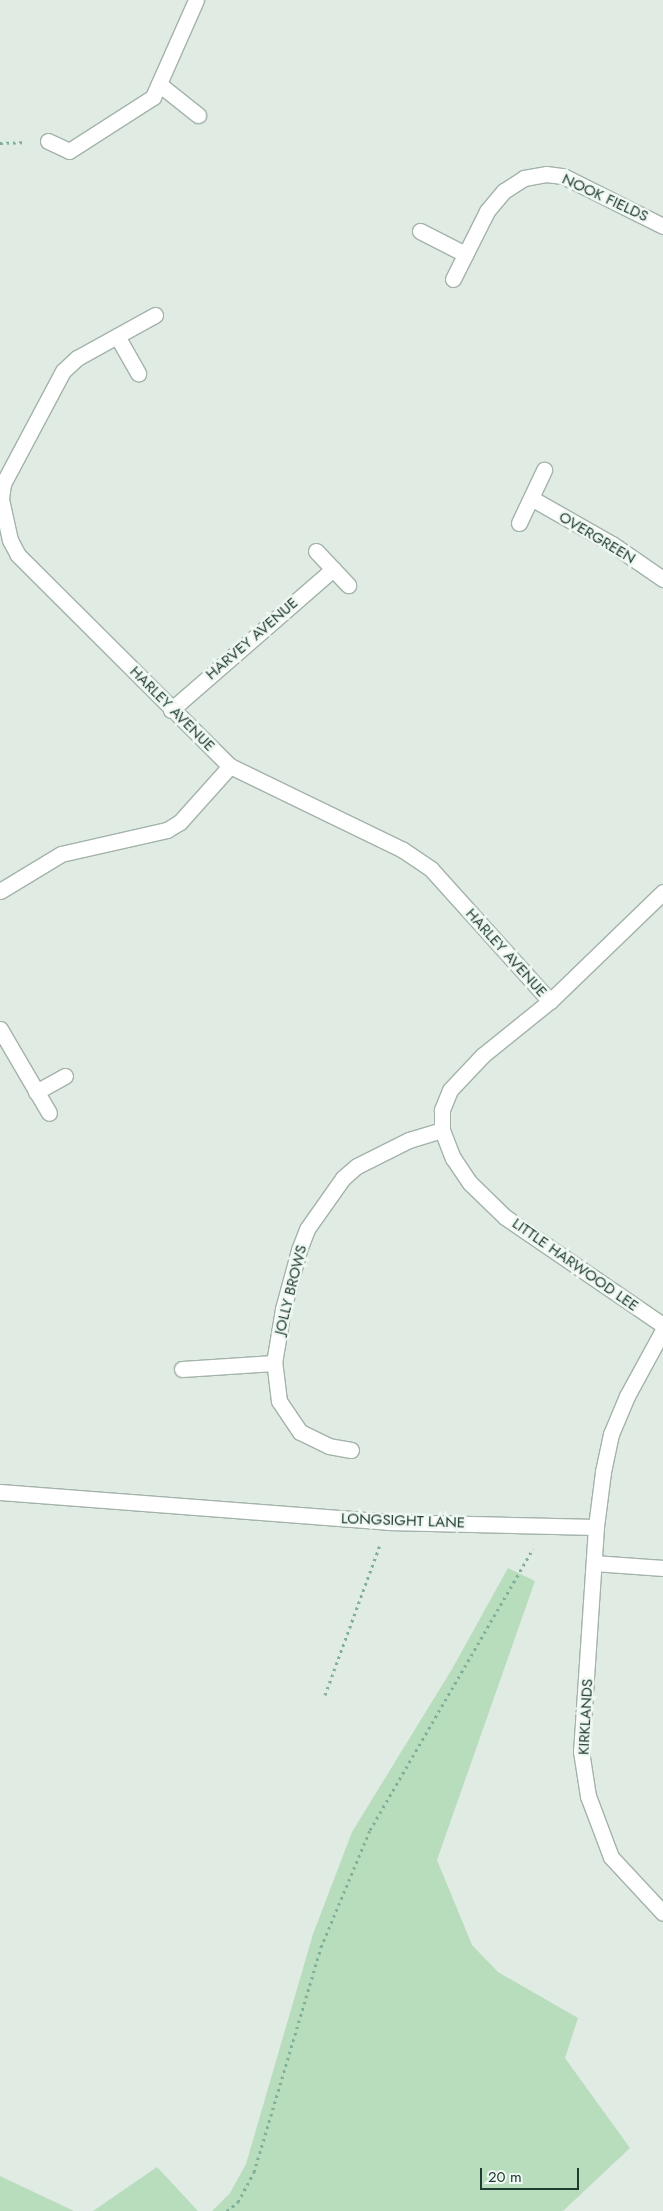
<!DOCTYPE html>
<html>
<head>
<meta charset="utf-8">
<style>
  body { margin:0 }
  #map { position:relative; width:663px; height:2211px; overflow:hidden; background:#e0ebe4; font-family:Jost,sans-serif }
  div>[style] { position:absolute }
  .green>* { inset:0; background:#b8ddbd }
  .path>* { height:3px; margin-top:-1.5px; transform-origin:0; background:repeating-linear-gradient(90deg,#80af9a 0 2.5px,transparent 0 6.5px) }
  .roads { filter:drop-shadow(1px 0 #a3b3aa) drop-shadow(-1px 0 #a3b3aa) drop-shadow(0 1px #a3b3aa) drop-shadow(0 -1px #a3b3aa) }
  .minor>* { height:15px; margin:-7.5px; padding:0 7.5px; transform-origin:7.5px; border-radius:7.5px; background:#fff }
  span { translate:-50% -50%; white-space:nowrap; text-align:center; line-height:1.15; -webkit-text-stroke:5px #f0f8f3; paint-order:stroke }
  .street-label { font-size:15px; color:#203c30 }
  .scale { position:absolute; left:480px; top:2168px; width:99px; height:22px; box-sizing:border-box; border:2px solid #203c30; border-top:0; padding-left:6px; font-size:15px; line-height:18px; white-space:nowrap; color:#203c30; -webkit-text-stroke:4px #f0f8f3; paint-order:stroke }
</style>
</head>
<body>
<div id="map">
  <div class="green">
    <div style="clip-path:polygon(508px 1568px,535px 1581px,437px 1860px,472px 1945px,498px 1972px,578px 2018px,565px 2058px,630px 2148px,563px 2211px,212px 2211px,230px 2193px,246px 2164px,313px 1934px,352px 1832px,452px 1669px)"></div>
    <div style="clip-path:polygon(157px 2167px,198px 2211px,93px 2211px)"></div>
    <div style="clip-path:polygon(0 2176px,74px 2211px,0 2211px)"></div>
  </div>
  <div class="path">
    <div style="left:0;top:143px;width:24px;rotate:-2deg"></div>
    <div style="left:325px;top:1695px;width:160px;rotate:-69.9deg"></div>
    <div style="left:227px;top:2211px;width:14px;rotate:-39deg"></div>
    <div style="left:238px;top:2202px;width:34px;rotate:-62deg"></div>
    <div style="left:254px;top:2172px;width:235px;rotate:-73.4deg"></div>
    <div style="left:321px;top:1947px;width:127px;rotate:-67.3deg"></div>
    <div style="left:370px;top:1830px;width:325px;rotate:-59.9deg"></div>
  </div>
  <div class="roads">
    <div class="minor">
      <div style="left:159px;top:84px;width:50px;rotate:38.5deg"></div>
      <div style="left:48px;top:141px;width:23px;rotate:25deg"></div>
      <div style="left:69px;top:151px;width:100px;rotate:-32.7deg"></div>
      <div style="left:153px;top:97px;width:106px;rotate:-66.1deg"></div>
      <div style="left:420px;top:231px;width:51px;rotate:27.1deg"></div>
      <div style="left:453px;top:279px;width:76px;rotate:-63.4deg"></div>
      <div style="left:487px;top:211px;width:26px;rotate:-50deg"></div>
      <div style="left:504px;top:191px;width:24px;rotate:-33deg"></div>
      <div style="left:524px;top:178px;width:22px;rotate:-10deg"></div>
      <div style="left:546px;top:174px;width:17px;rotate:7deg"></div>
      <div style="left:563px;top:176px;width:112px;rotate:26.6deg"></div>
      <div style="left:155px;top:315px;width:89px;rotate:151.1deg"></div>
      <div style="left:77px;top:358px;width:19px;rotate:137deg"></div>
      <div style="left:63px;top:371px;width:128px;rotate:118deg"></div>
      <div style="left:3px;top:484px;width:15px;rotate:98deg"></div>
      <div style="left:1px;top:499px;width:42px;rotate:77.6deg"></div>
      <div style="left:10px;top:540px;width:17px;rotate:62deg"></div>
      <div style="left:18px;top:555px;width:299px;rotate:44.9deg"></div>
      <div style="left:230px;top:766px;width:192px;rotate:25.9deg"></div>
      <div style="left:403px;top:850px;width:34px;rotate:34deg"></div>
      <div style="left:431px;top:869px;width:178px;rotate:48deg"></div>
      <div style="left:117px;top:336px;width:43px;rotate:60.4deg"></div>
      <div style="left:531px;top:498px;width:93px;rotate:29.6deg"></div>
      <div style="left:612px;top:544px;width:62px;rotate:34.5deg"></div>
      <div style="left:519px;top:523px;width:59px;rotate:-64.7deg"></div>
      <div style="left:316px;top:551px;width:47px;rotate:46.7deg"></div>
      <div style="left:171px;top:710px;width:215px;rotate:-41deg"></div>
      <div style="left:0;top:891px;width:71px;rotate:-31.2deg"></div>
      <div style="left:61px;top:854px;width:109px;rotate:-12.8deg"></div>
      <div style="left:167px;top:830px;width:15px;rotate:-32deg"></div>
      <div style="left:180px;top:822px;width:75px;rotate:-48.2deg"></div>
      <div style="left:663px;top:892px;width:157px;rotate:136deg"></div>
      <div style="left:550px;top:1001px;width:86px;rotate:141.1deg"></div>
      <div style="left:483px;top:1055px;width:48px;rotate:133.3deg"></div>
      <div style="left:450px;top:1090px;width:22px;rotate:112deg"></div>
      <div style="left:442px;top:1110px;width:20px;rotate:90deg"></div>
      <div style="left:442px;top:1130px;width:30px;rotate:69deg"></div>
      <div style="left:453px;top:1158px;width:30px;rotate:56deg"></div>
      <div style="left:470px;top:1183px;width:49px;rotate:44.2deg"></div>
      <div style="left:505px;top:1217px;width:191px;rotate:34.4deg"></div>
      <div style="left:0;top:1029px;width:97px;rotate:59.7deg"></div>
      <div style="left:36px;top:1092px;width:33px;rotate:-29deg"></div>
      <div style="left:663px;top:1330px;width:75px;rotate:118.6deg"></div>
      <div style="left:627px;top:1396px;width:41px;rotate:112.8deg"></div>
      <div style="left:611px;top:1434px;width:39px;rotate:102deg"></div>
      <div style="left:603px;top:1472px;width:55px;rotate:97.3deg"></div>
      <div style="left:596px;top:1527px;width:225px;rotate:93.8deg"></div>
      <div style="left:581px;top:1751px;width:46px;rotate:81.2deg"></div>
      <div style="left:588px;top:1796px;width:65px;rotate:69.3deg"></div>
      <div style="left:611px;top:1857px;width:76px;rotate:47.1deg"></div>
      <div style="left:182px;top:1369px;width:92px;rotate:-3.7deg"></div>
      <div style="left:351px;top:1450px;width:22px;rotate:-170deg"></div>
      <div style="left:329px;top:1446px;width:32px;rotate:-154deg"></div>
      <div style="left:300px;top:1432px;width:37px;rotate:-124deg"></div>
      <div style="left:279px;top:1401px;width:38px;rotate:-97deg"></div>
      <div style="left:274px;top:1363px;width:55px;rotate:-80.5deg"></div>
      <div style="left:283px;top:1309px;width:61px;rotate:-74.8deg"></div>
      <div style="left:299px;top:1250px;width:22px;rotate:-69deg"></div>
      <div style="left:307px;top:1229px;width:62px;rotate:-54.8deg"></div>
      <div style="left:343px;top:1178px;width:18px;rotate:-41deg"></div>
      <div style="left:357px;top:1166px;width:58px;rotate:-26.6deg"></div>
      <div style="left:409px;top:1140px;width:34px;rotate:-17deg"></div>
      <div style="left:0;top:1492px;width:389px;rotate:4.4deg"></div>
      <div style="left:388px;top:1522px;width:208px;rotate:1.4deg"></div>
      <div style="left:594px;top:1563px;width:69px;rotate:4.1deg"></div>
    </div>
  </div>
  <div class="street-label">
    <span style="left:605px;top:198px;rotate:25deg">NOOK FIELDS</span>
    <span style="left:597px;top:538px;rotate:31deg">OVERGREEN</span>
    <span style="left:252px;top:639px;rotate:-41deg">HARVEY AVENUE</span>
    <span style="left:172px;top:709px;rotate:45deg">HARLEY AVENUE</span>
    <span style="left:506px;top:953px;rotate:48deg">HARLEY AVENUE</span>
    <span style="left:575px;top:1265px;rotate:35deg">LITTLE HARWOOD LEE</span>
    <span style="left:291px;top:1290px;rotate:-76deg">JOLLY BROWS</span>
    <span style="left:403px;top:1521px;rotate:2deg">LONGSIGHT LANE</span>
    <span style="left:586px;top:1717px;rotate:-87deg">KIRKLANDS</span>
  </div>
  <div class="scale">20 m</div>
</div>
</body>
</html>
